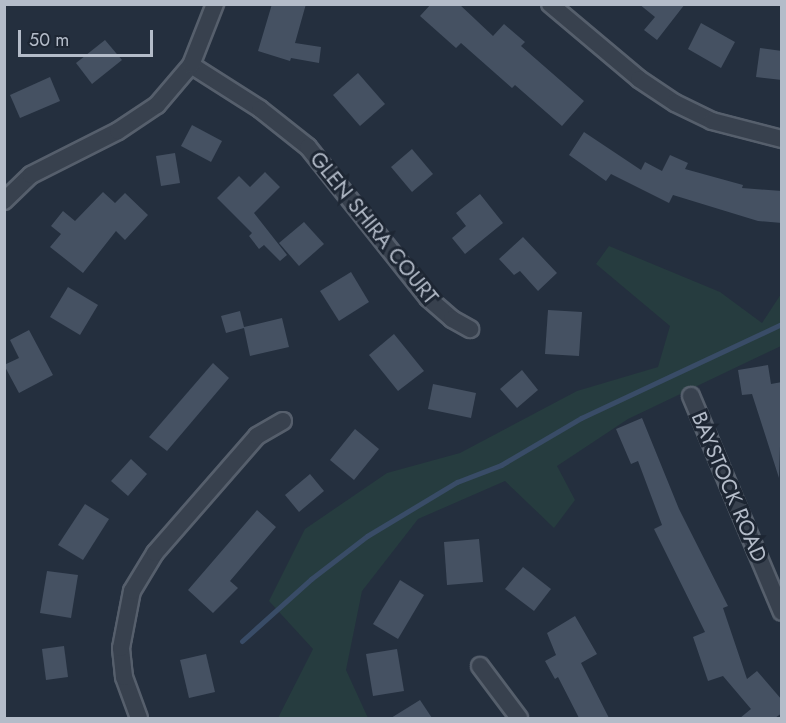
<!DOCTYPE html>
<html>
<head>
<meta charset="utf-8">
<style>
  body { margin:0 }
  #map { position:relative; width:786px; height:723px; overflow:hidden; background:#242f3e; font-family:Jost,sans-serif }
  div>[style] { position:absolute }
  .green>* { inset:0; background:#263c3f }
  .stream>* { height:5px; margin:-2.5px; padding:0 2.5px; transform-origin:2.5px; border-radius:2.5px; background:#394c67 }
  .building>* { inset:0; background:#455162 }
  .roads { filter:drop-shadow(2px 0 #565f6c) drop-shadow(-2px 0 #565f6c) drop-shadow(0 2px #565f6c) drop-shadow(0 -2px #565f6c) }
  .street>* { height:16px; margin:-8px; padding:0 8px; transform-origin:8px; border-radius:8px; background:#38414e }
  span { translate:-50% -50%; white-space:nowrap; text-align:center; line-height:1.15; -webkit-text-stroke:6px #1d2633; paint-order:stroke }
  .street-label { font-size:21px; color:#b4bcc9 }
  .frame { position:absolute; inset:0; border:6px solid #b4bcc9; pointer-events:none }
  .scale { position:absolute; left:18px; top:30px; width:135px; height:27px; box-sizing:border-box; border:3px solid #b4bcc9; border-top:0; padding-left:8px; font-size:18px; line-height:21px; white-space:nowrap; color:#b4bcc9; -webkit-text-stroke:4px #1d2633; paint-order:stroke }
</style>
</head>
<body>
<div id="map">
  <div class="green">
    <div style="clip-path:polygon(609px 246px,720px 292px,762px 323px,781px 294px,781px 346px,628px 419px,557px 466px,575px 500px,554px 528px,505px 481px,418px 519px,362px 591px,346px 670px,368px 718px,278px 718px,313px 649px,269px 601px,305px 529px,387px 473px,460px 453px,577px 391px,658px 367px,670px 326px,596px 264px)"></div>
  </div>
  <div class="stream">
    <div style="left:242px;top:641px;width:93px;rotate:-41.9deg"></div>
    <div style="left:311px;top:579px;width:71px;rotate:-37.5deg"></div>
    <div style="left:367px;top:536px;width:105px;rotate:-31deg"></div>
    <div style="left:457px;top:482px;width:47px;rotate:-21.1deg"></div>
    <div style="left:501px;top:465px;width:93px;rotate:-30.4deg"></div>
    <div style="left:581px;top:418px;width:222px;rotate:-25.1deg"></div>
  </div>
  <div class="building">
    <div style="clip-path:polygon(272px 4px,306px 4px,295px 43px,321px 47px,319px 63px,291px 58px,290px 61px,258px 51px)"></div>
    <div style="clip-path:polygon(431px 4px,459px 4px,493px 36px,504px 24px,525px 42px,521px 46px,584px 101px,562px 126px,515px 85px,512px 88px,461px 43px,456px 48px,420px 16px)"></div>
    <div style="clip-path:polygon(639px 4px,685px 4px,657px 40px,644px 30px,655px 17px)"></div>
    <div style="clip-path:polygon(701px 23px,735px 42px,721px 68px,688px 49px)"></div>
    <div style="clip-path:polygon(105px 40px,122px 60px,92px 84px,76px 63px)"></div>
    <div style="clip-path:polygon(760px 48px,782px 51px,782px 80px,756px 77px)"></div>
    <div style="clip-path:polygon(358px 73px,385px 104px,360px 126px,333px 95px)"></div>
    <div style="clip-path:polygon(50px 77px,60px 101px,20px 118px,10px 95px)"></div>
    <div style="clip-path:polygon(192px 125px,222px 141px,211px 162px,181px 146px)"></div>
    <div style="clip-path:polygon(584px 132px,641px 170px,645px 162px,662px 171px,670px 155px,688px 163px,685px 169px,743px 185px,742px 188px,782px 191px,782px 223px,758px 221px,673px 195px,669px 203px,611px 174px,606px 181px,569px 155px)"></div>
    <div style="clip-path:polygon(412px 149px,433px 174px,412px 192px,391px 167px)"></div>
    <div style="clip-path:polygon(175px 153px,180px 183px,161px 186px,156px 156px)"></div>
    <div style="clip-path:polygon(265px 172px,280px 187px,254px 213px,287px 255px,280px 261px,264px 245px,259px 249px,249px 236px,252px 233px,217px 198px,239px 176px,250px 187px)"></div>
    <div style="clip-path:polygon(103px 192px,115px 203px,125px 193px,148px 215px,125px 240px,116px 231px,83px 273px,50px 247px,61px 234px,51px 226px,63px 211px,75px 221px)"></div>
    <div style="clip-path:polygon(480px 194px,503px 223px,465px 254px,452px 238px,466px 226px,456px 213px)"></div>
    <div style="clip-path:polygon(304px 222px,324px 244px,299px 266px,279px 243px)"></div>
    <div style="clip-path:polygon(523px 237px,557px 273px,538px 291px,520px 271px,514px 275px,499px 259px)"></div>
    <div style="clip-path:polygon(351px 272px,369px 302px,339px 321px,320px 291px)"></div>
    <div style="clip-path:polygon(68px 287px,98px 305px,80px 335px,50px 317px)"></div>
    <div style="clip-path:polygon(548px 310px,582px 312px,579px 356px,545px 354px)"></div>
    <div style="clip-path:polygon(240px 311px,244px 327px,282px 318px,289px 347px,250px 356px,244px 328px,226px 333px,221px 316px)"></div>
    <div style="clip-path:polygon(29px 330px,53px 375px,19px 393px,4px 365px,19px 358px,10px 340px)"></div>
    <div style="clip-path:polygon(394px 334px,424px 371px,398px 391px,369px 355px)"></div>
    <div style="clip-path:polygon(213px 363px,229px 378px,167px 451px,149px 437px)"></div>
    <div style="clip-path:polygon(768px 365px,771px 384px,782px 382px,779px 478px,752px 394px,742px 395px,738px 370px)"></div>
    <div style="clip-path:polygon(522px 370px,538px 390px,517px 408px,500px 389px)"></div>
    <div style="clip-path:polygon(433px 384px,476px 393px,471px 418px,428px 409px)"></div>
    <div style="clip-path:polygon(642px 418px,679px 509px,728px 606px,723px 608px,747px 679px,757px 671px,782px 700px,782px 713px,775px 718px,740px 718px,751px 709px,723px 676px,708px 681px,693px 637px,705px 632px,654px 529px,662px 525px,638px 461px,631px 464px,616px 429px)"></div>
    <div style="clip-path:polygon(355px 429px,379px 449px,354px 480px,330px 460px)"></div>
    <div style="clip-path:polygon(131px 459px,147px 474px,128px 496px,111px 481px)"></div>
    <div style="clip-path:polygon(310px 474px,324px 491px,299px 512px,285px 495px)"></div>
    <div style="clip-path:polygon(85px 504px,109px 519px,83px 560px,58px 545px)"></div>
    <div style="clip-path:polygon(257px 510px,276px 527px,230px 581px,238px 588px,213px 613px,188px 590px)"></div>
    <div style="clip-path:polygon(479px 539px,483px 582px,447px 585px,444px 542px)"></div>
    <div style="clip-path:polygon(523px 567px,551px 589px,534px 611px,505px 589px)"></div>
    <div style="clip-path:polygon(47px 571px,78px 575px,71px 618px,40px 613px)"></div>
    <div style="clip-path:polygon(400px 580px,424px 595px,398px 639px,373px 624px)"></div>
    <div style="clip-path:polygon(575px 616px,597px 654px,581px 663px,609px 718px,579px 718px,558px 677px,555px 679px,545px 661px,556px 655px,547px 633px)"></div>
    <div style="clip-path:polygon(64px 646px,68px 677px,46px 680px,42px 649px)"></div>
    <div style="clip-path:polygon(397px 649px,404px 691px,373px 696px,366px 654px)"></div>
    <div style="clip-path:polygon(206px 654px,215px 692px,189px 698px,180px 660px)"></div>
    <div style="clip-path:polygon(420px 700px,432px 718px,391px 718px)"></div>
  </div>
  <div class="roads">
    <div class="street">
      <div style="left:550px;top:4px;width:116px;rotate:40.1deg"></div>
      <div style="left:639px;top:79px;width:43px;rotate:33.7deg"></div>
      <div style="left:675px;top:103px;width:41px;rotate:25.9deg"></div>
      <div style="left:712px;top:121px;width:72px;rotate:14.4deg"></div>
      <div style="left:191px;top:65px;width:82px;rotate:32.5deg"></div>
      <div style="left:260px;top:109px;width:61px;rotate:38.4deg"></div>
      <div style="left:308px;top:147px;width:193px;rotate:51.5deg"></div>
      <div style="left:428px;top:298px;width:32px;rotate:41deg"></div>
      <div style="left:452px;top:319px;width:21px;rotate:29deg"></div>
      <div style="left:4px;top:201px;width:37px;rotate:-44deg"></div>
      <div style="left:31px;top:175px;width:97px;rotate:-26.8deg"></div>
      <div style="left:118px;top:131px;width:47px;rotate:-33.7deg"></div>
      <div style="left:157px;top:105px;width:52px;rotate:-49.6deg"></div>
      <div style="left:191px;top:65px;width:66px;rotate:-68.5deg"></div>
      <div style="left:691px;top:396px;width:234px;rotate:67.2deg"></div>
      <div style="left:480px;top:666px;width:65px;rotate:53.1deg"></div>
      <div style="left:139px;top:718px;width:44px;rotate:-110.1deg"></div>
      <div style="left:124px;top:677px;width:29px;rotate:-96deg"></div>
      <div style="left:121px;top:648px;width:58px;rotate:-79.1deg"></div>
      <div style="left:132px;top:591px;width:44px;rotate:-58.8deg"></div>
      <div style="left:155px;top:553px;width:155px;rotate:-48.9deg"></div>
      <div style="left:257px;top:436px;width:30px;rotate:-30deg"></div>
    </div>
  </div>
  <div class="street-label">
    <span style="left:374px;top:228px;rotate:51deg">GLEN SHIRA COURT</span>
    <span style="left:729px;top:487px;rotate:67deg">BAYSTOCK ROAD</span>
  </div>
  <div class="frame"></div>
  <div class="scale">50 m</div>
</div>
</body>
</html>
